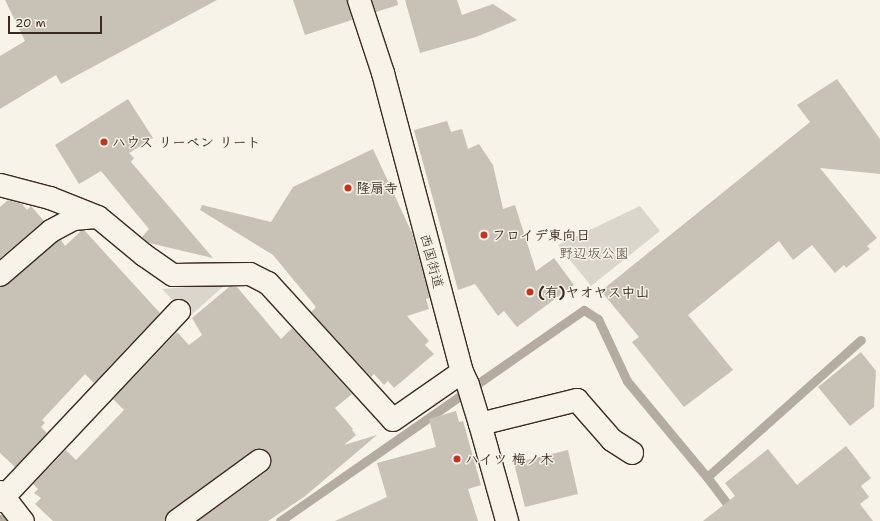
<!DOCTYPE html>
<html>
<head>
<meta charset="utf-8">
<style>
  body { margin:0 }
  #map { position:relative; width:880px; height:521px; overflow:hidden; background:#f7f3e8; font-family:"Shantell Sans","Klee One",sans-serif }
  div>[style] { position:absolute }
  .green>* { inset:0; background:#dbd6cb }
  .stream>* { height:9px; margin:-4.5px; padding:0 4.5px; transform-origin:4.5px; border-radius:4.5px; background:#b4aca0 }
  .building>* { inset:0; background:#c8c1b6 }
  .roads { filter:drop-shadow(1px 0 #3b2a1e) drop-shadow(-1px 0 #3b2a1e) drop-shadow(0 1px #3b2a1e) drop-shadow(0 -1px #3b2a1e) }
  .minor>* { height:22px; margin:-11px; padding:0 11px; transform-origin:11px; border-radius:11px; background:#f7f3e8 }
  .dots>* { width:11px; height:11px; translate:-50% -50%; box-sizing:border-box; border:2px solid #f7f3e8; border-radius:50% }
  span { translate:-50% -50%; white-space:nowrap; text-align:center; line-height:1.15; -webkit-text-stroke:3px #f7f3e8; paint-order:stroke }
  .poi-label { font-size:14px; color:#3b2a1e; font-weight:700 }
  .left { translate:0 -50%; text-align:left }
  .park-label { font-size:14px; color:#5b4c41 }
  .street-label { font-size:14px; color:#3b2a1e }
  .scale { position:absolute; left:8px; top:16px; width:94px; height:18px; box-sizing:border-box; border:2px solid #3b2a1e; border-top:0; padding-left:5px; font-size:12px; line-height:14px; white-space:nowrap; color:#3b2a1e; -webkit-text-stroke:3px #f7f3e8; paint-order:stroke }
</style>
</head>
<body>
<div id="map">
  <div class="green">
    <div style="clip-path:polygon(640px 206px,660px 231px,591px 286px,558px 245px)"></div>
    <div style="clip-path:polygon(226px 284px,189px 317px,162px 289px)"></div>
  </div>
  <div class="stream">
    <div style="left:707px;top:477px;width:55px;rotate:53.1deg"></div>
    <div style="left:0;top:519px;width:3px;rotate:45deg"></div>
    <div style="left:280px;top:521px;width:370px;rotate:-34.8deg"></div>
    <div style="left:584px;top:310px;width:17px;rotate:33deg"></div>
    <div style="left:598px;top:319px;width:68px;rotate:64.9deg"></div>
    <div style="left:627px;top:381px;width:125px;rotate:50.2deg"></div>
    <div style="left:707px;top:477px;width:206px;rotate:-41.7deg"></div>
  </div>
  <div class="building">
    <div style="clip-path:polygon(5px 0,217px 0,61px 84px,56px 75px,0 109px,0 56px,25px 41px)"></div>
    <div style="clip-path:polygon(293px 0,347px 0,352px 20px,305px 35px)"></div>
    <div style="clip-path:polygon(372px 0,397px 0,398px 5px,376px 12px)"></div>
    <div style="clip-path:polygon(405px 0,457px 0,462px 15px,493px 4px,517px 20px,476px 37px,420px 53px)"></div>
    <div style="clip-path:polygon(837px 79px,880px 139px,880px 174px,820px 168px,877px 238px,867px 246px,870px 249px,846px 268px,844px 265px,835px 273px,812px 245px,793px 260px,779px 241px,688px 315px,733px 370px,684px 407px,632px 342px,639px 337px,601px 291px,810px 122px,797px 105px)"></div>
    <div style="clip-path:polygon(128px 99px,153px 138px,129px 153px,134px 158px,131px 162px,213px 258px,149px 243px,142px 237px,149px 229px,101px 171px,79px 184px,55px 145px)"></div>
    <div style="clip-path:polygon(447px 121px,451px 132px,462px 129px,468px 149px,479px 144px,493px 165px,503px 209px,515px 205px,536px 271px,554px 258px,574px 285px,517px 327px,504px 311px,498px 316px,475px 284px,458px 290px,414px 130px)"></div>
    <div style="clip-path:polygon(373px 149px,412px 233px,430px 298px,426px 299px,429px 309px,407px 316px,429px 341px,425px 345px,434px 354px,394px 388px,388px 381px,384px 385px,374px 374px,371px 377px,311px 312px,316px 307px,273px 255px,200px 210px,202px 205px,271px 222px,293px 187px)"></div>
    <div style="clip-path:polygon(8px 200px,22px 204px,27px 210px,31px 206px,44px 221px,0 258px,0 207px)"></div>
    <div style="clip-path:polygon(81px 231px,85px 231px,160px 313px,94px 383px,85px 374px,42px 420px,45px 423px,41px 427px,47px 433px,15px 467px,0 453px,0 287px,8px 284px,58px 241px,61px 240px,65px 246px)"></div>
    <div style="clip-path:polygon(229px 287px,237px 287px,281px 339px,292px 328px,352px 394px,335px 408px,353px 429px,352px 430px,356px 435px,344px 445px,377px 435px,304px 497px,268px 521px,198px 521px,267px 471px,271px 466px,271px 460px,269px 454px,264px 450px,258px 449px,252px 451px,170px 511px,166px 516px,165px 521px,53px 521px,35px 504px,41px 498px,34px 493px,38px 489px,33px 484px,66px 450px,76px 460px,124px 410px,113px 399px,177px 332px,189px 345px,202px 335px,192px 318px)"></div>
    <div style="clip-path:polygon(861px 352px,876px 371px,874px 407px,850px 426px,818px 387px)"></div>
    <div style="clip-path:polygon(456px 411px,459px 422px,463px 421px,481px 485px,468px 489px,478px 521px,335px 521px,387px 497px,377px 463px,436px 447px,429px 419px)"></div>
    <div style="clip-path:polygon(846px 446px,871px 478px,861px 486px,869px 497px,860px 504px,873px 521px,703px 521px,735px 496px,725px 483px,768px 449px,797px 485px)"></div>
    <div style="clip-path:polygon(568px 450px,578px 494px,525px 507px,514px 463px)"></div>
  </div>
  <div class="roads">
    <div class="minor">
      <div style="left:359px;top:0;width:77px;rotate:71.8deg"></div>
      <div style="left:383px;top:73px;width:309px;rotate:75.2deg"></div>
      <div style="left:462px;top:372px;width:14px;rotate:65deg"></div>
      <div style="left:468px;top:385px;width:41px;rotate:72.9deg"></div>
      <div style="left:480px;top:424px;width:101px;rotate:74.4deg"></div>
      <div style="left:0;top:185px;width:52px;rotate:14.6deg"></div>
      <div style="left:50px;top:198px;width:52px;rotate:21.6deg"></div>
      <div style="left:98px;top:217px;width:60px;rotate:39.6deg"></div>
      <div style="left:144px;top:255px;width:35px;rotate:35deg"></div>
      <div style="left:173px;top:275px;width:77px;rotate:-0.7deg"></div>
      <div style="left:250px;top:274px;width:20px;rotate:27deg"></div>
      <div style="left:268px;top:283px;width:185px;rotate:47.6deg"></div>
      <div style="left:393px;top:420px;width:84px;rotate:-34.8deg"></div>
      <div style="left:0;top:275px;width:67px;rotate:-40.8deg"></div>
      <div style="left:51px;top:231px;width:26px;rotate:-28deg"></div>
      <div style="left:74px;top:219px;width:22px;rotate:-5deg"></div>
      <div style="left:480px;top:424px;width:100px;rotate:-13.9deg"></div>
      <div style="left:577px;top:400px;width:53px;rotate:48.8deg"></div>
      <div style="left:612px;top:440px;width:24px;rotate:33deg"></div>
      <div style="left:0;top:492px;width:37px;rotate:52deg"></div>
      <div style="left:0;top:501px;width:261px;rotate:-46.7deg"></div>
      <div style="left:177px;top:521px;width:102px;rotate:-36.2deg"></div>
    </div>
  </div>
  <div class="dots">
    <div style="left:104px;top:142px;background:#c8321e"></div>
    <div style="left:348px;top:188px;background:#c8321e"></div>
    <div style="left:484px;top:235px;background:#c8321e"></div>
    <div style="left:530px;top:292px;background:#c8321e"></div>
    <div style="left:457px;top:459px;background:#c8321e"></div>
  </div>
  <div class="poi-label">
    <span class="left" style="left:112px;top:142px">ハウス リーベン リート</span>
    <span class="left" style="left:356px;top:188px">隆扇寺</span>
    <span class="left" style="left:492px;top:235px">フロイデ東向日</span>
    <span class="left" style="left:538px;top:292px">(有)ヤオヤス中山</span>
    <span class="left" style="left:465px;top:459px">ハイツ 梅ノ木</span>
  </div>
  <div class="park-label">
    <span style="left:594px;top:253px">野辺坂公園</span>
  </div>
  <div class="street-label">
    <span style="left:432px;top:261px;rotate:75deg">西国街道</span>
  </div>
  <div class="scale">20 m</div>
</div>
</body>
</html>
